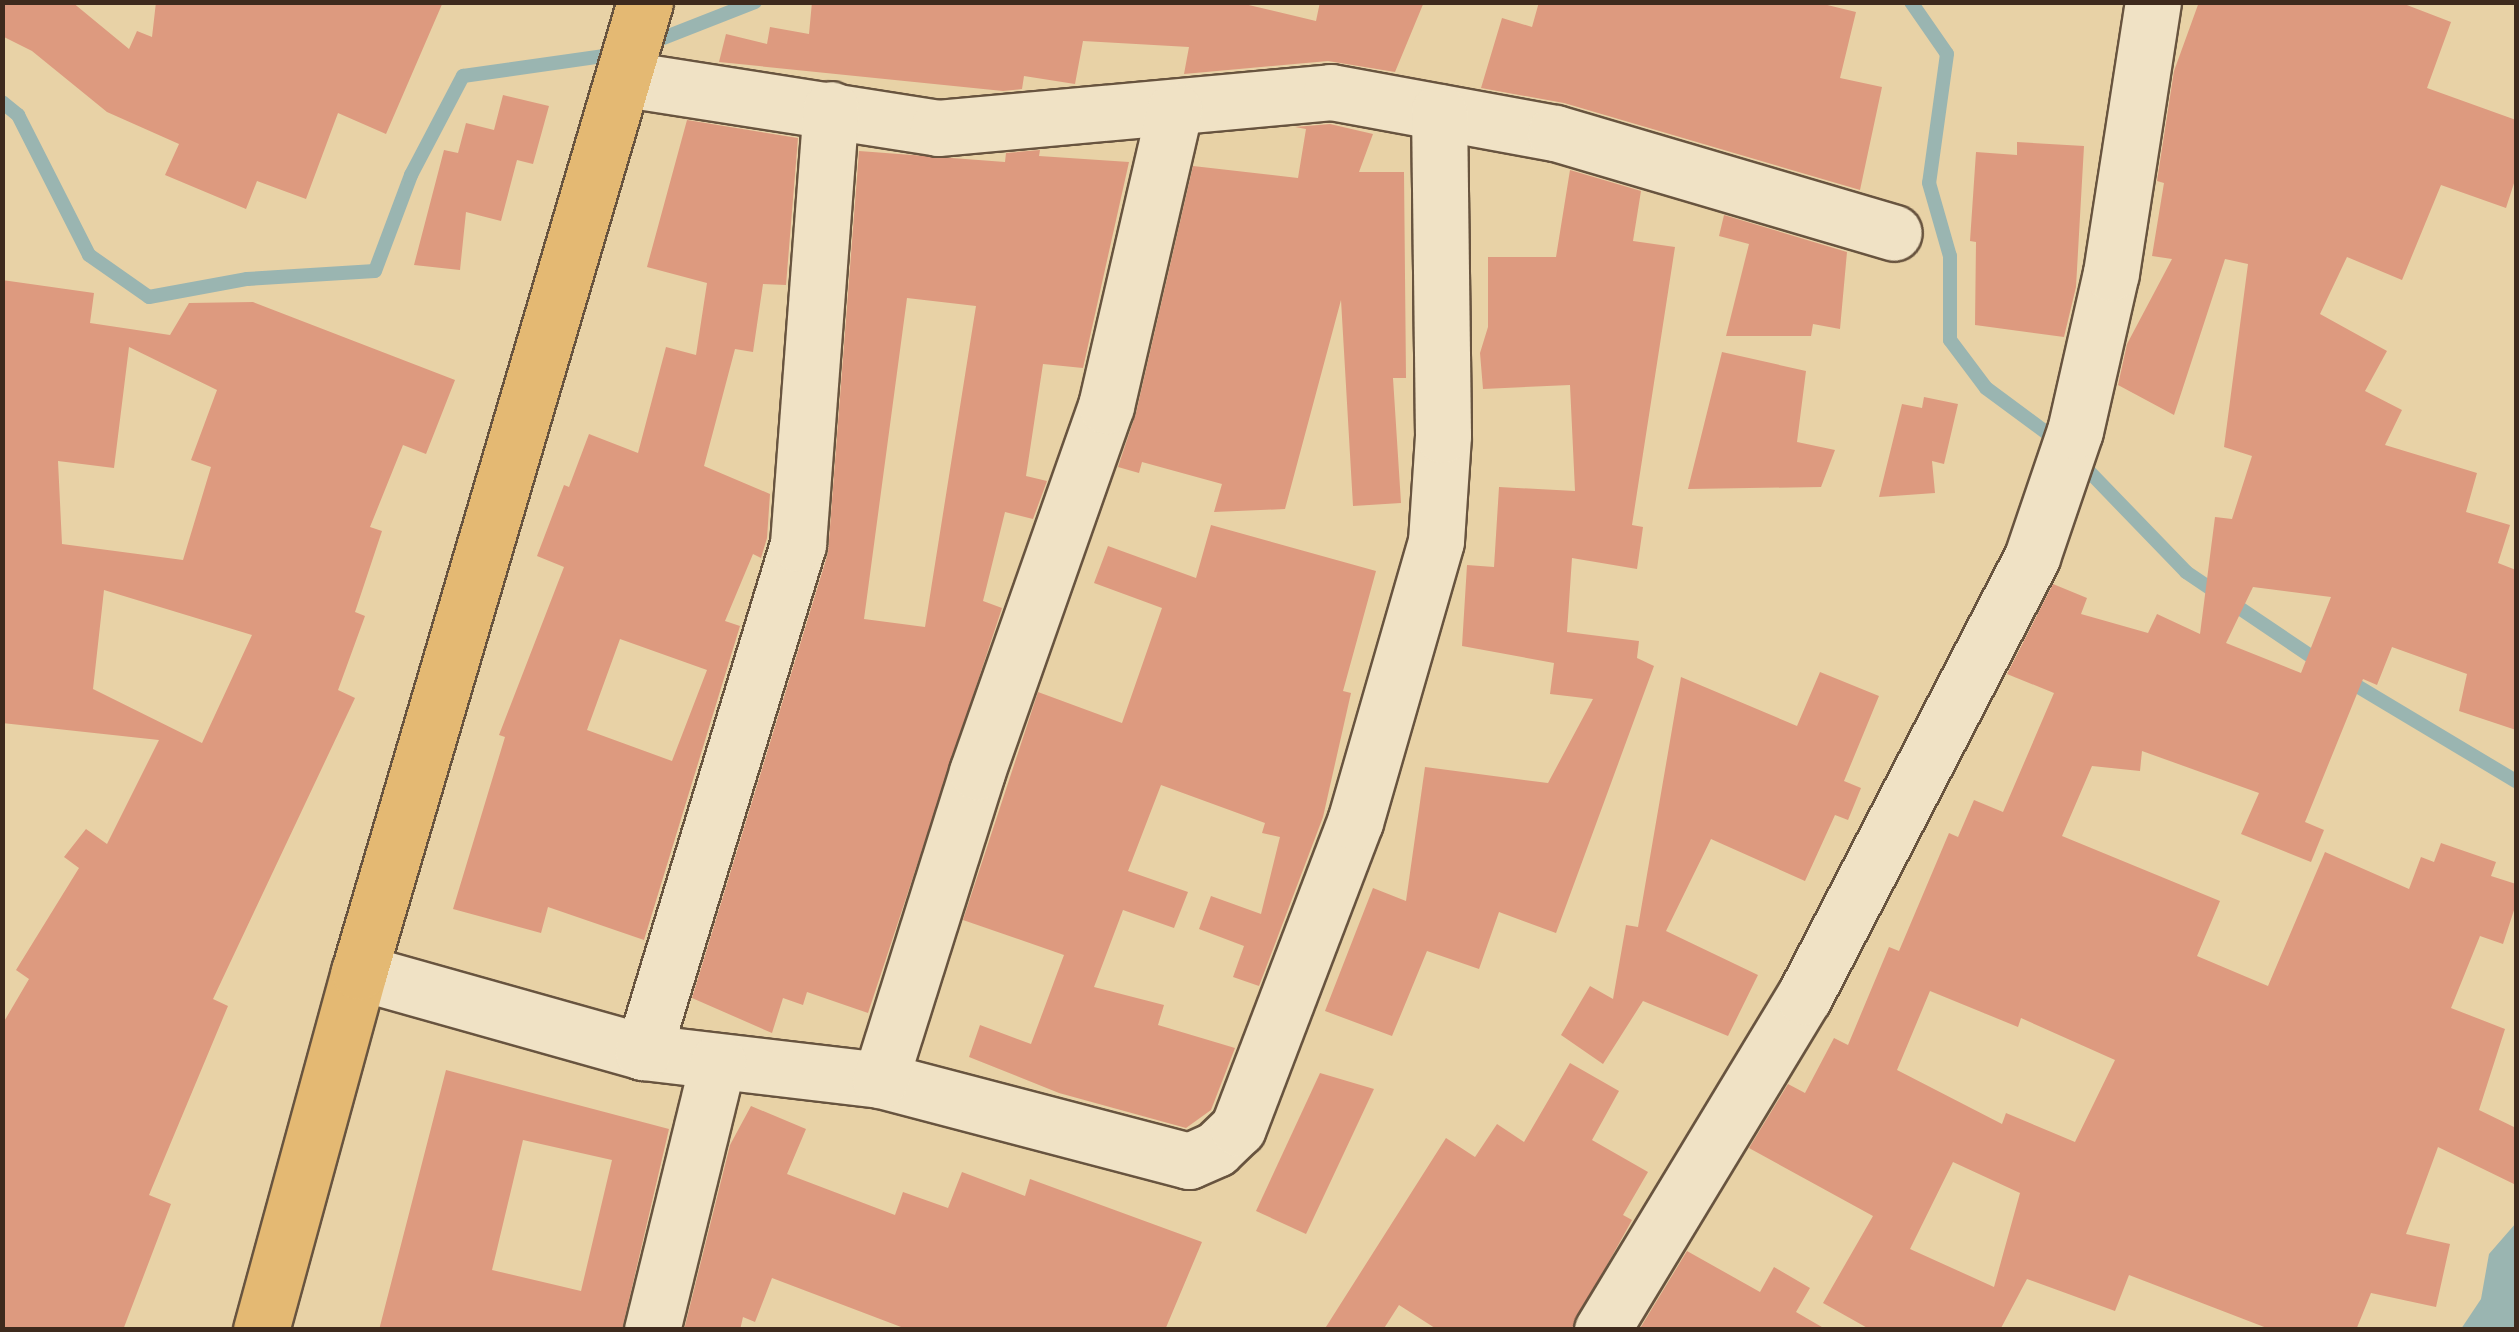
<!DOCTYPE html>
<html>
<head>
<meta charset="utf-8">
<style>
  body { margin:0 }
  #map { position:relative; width:2519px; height:1332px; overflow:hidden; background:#e8d2a6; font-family:"IM FELL French Canon",serif }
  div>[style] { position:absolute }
  .water>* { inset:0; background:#9ab5b1 }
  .stream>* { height:14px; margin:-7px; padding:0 7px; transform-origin:7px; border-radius:7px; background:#9ab5b1 }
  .building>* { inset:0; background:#dd9a7f }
  .roads { filter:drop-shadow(2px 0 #68543f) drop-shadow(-2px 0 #68543f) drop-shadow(0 2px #68543f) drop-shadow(0 -2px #68543f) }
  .minor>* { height:55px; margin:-27.5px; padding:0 27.5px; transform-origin:27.5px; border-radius:27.5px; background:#f0e2c5 }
  .highway>* { height:55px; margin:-27.5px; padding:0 27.5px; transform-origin:27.5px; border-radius:27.5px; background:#e4b973 }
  span { translate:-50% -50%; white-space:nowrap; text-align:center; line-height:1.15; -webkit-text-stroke:10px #f0e2c5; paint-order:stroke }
  .frame { position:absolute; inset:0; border:5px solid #3e2a1d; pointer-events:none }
</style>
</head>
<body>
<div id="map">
  <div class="water">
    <div style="clip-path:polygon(2516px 1223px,2516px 1329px,2461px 1329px,2481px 1299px,2489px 1254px)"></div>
  </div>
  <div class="stream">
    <div style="left:1911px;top:2px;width:63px;rotate:55.3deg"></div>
    <div style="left:1947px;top:54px;width:130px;rotate:97.9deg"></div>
    <div style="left:1929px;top:183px;width:76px;rotate:74deg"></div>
    <div style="left:1950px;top:256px;width:84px;rotate:90deg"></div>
    <div style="left:1950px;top:340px;width:60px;rotate:53.1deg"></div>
    <div style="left:1986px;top:388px;width:91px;rotate:36.5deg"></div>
    <div style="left:648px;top:44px;width:115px;rotate:-21.4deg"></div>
    <div style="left:2px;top:102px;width:21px;rotate:39deg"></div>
    <div style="left:18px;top:115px;width:157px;rotate:63.1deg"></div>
    <div style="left:89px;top:255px;width:73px;rotate:35deg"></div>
    <div style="left:149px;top:297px;width:100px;rotate:-10.4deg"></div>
    <div style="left:247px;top:279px;width:128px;rotate:-3.6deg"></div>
    <div style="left:375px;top:271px;width:103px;rotate:-69.4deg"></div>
    <div style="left:411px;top:175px;width:112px;rotate:-62.3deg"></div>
    <div style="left:463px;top:76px;width:157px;rotate:-8.1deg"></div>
    <div style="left:2078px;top:460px;width:156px;rotate:46deg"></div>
    <div style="left:2186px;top:572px;width:163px;rotate:34deg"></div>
    <div style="left:2347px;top:680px;width:197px;rotate:30.9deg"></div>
  </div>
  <div class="building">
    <div style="clip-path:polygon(2px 2px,72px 2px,129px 49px,137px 31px,152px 37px,156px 2px,443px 2px,386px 134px,338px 113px,306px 199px,257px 181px,246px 209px,165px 175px,179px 144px,107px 112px,32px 51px,2px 36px)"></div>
    <div style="clip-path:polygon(812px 2px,1236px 2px,1316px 21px,1320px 2px,1424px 2px,1395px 72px,1328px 61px,1184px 74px,1189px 47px,1083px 41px,1075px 84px,1024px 76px,1022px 89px,1003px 91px,719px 62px,726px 34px,767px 44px,770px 27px,809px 34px)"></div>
    <div style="clip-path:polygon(1539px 2px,1815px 2px,1856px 12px,1840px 78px,1882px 87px,1860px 190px,1564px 103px,1481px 88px,1502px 18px,1532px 27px)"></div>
    <div style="clip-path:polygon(evenodd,2199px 2px,2399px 2px,2451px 22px,2427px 88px,2516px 120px,2516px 177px,2506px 208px,2441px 185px,2402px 280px,2347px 257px,2320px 314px,2387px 351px,2365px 391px,2402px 410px,2385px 445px,2477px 473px,2466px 512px,2510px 525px,2498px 563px,2516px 570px,2516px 730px,2459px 711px,2467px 674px,2392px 647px,2377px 685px,2363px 679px,2305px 822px,2324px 830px,2311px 862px,2241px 834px,2259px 793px,2142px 751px,2140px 771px,2092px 766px,2062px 836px,2220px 901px,2197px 956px,2268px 986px,2325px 852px,2409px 889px,2421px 857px,2434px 862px,2441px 843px,2496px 862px,2491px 876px,2516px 884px,2516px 904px,2503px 944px,2480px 936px,2451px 1008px,2505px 1029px,2479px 1110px,2516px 1128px,2516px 1185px,2438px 1147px,2406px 1234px,2450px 1244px,2436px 1307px,2371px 1293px,2356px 1330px,2272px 1330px,2129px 1275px,2115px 1311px,2027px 1279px,2000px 1330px,1871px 1330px,1823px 1303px,1873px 1216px,1749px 1148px,1788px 1084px,1805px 1093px,1834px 1038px,1848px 1045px,1889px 947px,1899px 951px,1949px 833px,1958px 837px,1974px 800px,2003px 812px,2054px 693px,2007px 674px,2053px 584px,2087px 598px,2081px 614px,2148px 633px,2157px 614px,2200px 634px,2215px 517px,2232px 519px,2252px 456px,2224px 447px,2248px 264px,2225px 259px,2174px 415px,2118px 385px,2127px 344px,2172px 259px,2152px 256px,2164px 183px,2157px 181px,2174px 71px,2199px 2px,2253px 587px,2331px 597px,2301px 673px,2226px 643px,2253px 587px,2199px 2px,1930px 991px,2018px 1027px,2021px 1018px,2115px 1060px,2075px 1142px,2006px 1113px,2002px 1124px,1897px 1070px,1930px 991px,2199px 2px,1953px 1162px,2020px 1193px,1994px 1287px,1910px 1249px,1953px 1162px)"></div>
    <div style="clip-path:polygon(503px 95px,549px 106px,533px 164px,517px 160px,501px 221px,466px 212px,460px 270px,414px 265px,444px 150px,458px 153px,466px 123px,494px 130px)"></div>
    <div style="clip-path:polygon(evenodd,687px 120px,798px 138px,786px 285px,763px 284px,753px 352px,735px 349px,704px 466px,770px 494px,767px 538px,761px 558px,753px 554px,725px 621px,740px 626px,644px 940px,548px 907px,541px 933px,453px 909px,505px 737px,499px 735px,564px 567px,537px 556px,564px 485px,569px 487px,589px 434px,638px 453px,666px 347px,696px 355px,707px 283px,647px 267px,687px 120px,620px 639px,707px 670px,672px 761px,587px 730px,620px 639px)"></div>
    <div style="clip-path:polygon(1330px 124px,1373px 134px,1359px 172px,1404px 172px,1406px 378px,1393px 378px,1401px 503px,1353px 506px,1341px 300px,1285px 509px,1214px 512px,1222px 484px,1142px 462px,1139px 473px,1118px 467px,1136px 413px,1193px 166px,1298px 178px,1306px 129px,1295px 127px)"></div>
    <div style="clip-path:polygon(2017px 142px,2084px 146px,2076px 287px,2064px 337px,1975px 325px,1976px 242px,1970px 241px,1976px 152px,2017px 155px)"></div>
    <div style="clip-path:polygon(evenodd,1040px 150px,1039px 156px,1129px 162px,1083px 368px,1043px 364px,1026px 476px,1047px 481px,1033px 519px,1005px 512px,983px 601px,1002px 608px,868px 1013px,807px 992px,803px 1005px,783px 998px,772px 1033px,692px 998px,828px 553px,859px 151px,1005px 162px,1006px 153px,1040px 150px,907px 298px,976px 306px,925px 627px,864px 619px,907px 298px)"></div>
    <div style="clip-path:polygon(1570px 170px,1641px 191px,1633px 241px,1675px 247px,1632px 525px,1643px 527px,1637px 569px,1572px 558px,1567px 632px,1639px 641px,1637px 658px,1654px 666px,1556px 933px,1499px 912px,1479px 969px,1427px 951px,1392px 1036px,1325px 1011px,1373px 888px,1406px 901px,1425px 767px,1548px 783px,1593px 699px,1550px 694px,1554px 663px,1462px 646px,1467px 565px,1494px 567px,1499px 487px,1575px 491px,1570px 385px,1483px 389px,1480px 353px,1488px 327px,1488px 257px,1556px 257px)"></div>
    <div style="clip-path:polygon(1724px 215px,1847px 252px,1840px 329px,1813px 324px,1811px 336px,1726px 336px,1749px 244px,1719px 236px)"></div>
    <div style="clip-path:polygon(evenodd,2px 280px,94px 293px,90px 323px,170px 335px,189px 303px,253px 302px,455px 380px,426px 454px,403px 445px,370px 527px,382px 531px,355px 612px,365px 616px,338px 690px,355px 698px,213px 999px,228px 1006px,149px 1195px,171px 1204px,123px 1330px,2px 1330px,2px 1025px,29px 979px,16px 970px,79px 868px,64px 857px,86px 829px,107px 844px,159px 740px,2px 723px,2px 280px,129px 347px,217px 390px,191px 460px,211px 467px,183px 560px,62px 544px,58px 461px,114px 468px,129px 347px,2px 280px,104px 590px,252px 635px,202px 743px,93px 689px,104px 590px)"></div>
    <div style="clip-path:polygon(1722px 352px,1806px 371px,1797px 442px,1835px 450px,1821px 487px,1688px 489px)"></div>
    <div style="clip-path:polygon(1924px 397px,1958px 404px,1944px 464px,1932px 461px,1935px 493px,1879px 497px,1902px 404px,1922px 408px)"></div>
    <div style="clip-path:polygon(1211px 525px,1376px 571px,1343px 691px,1351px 693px,1323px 817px,1259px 986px,1233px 977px,1244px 946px,1199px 929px,1211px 896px,1261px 914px,1280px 837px,1262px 833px,1265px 823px,1161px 785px,1128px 871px,1188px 892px,1174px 928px,1123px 910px,1094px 987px,1164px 1005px,1158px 1025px,1235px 1048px,1211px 1110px,1186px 1128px,1059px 1093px,969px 1057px,980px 1025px,1031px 1044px,1064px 955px,963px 920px,1038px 692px,1122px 723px,1162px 608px,1094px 583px,1108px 546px,1196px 578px)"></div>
    <div style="clip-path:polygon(1820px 672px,1879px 696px,1844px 781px,1861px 788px,1848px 820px,1835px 815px,1805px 881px,1711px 839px,1666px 931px,1758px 975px,1728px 1036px,1643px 1001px,1603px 1064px,1561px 1035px,1590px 986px,1613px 999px,1626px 925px,1638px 927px,1681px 677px,1797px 726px)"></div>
    <div style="clip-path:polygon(1570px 1063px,1619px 1091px,1592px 1140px,1648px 1172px,1623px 1215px,1632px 1220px,1571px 1330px,1438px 1330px,1399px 1305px,1383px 1330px,1324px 1330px,1446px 1138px,1475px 1157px,1497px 1124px,1524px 1142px)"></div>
    <div style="clip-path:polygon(evenodd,446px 1070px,669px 1129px,622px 1330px,379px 1330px,446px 1070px,523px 1140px,612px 1160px,581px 1291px,492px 1270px,523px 1140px)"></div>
    <div style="clip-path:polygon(1320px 1073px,1374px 1089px,1306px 1234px,1256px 1211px)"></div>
    <div style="clip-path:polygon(751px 1106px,806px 1129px,787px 1174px,895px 1215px,903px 1192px,948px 1208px,962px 1172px,1025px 1196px,1030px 1179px,1202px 1242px,1165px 1330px,909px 1330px,772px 1278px,755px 1322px,743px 1317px,740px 1330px,684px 1330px,730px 1145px)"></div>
    <div style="clip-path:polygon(1687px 1251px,1760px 1292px,1774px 1267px,1810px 1288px,1796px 1312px,1827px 1330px,1639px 1330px)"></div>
  </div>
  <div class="roads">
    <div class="minor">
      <div style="left:626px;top:79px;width:316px;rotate:8.9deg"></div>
      <div style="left:938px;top:128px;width:395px;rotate:-5.2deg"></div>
      <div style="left:1331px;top:92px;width:228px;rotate:10.4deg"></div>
      <div style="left:1555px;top:133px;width:353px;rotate:16.4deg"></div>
      <div style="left:359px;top:972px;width:295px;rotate:15.7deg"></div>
      <div style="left:643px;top:1052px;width:239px;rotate:6.7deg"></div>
      <div style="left:880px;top:1080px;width:319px;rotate:14.7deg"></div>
      <div style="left:1189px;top:1161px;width:30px;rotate:-24deg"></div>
      <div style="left:1216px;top:1149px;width:30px;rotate:-44deg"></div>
      <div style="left:1238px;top:1128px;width:328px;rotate:-69.1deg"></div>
      <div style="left:1355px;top:822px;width:292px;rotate:-73.9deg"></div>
      <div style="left:1436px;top:541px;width:106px;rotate:-86.2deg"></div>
      <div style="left:1443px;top:435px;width:323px;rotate:-90.7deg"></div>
      <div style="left:643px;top:1052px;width:531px;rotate:-73.03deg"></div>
      <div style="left:798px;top:544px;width:436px;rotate:-85.7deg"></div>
      <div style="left:880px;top:1080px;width:323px;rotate:-72.5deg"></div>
      <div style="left:977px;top:772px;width:388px;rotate:-70.6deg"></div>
      <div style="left:1106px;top:406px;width:303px;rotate:-77deg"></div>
      <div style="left:652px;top:1330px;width:276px;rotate:-76.2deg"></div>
      <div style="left:1602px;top:1330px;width:389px;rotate:-58.8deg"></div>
      <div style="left:1804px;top:997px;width:496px;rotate:-62.6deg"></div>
      <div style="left:2032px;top:557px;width:133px;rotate:-71.2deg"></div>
      <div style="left:2075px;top:431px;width:162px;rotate:-77.2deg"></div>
      <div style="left:2111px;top:273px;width:274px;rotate:-81.2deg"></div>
    </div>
    <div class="highway">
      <div style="left:261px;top:1330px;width:371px;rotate:-74.7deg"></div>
      <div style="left:359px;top:972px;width:1011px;rotate:-73.57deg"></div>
    </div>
  </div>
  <div class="frame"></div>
</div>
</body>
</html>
